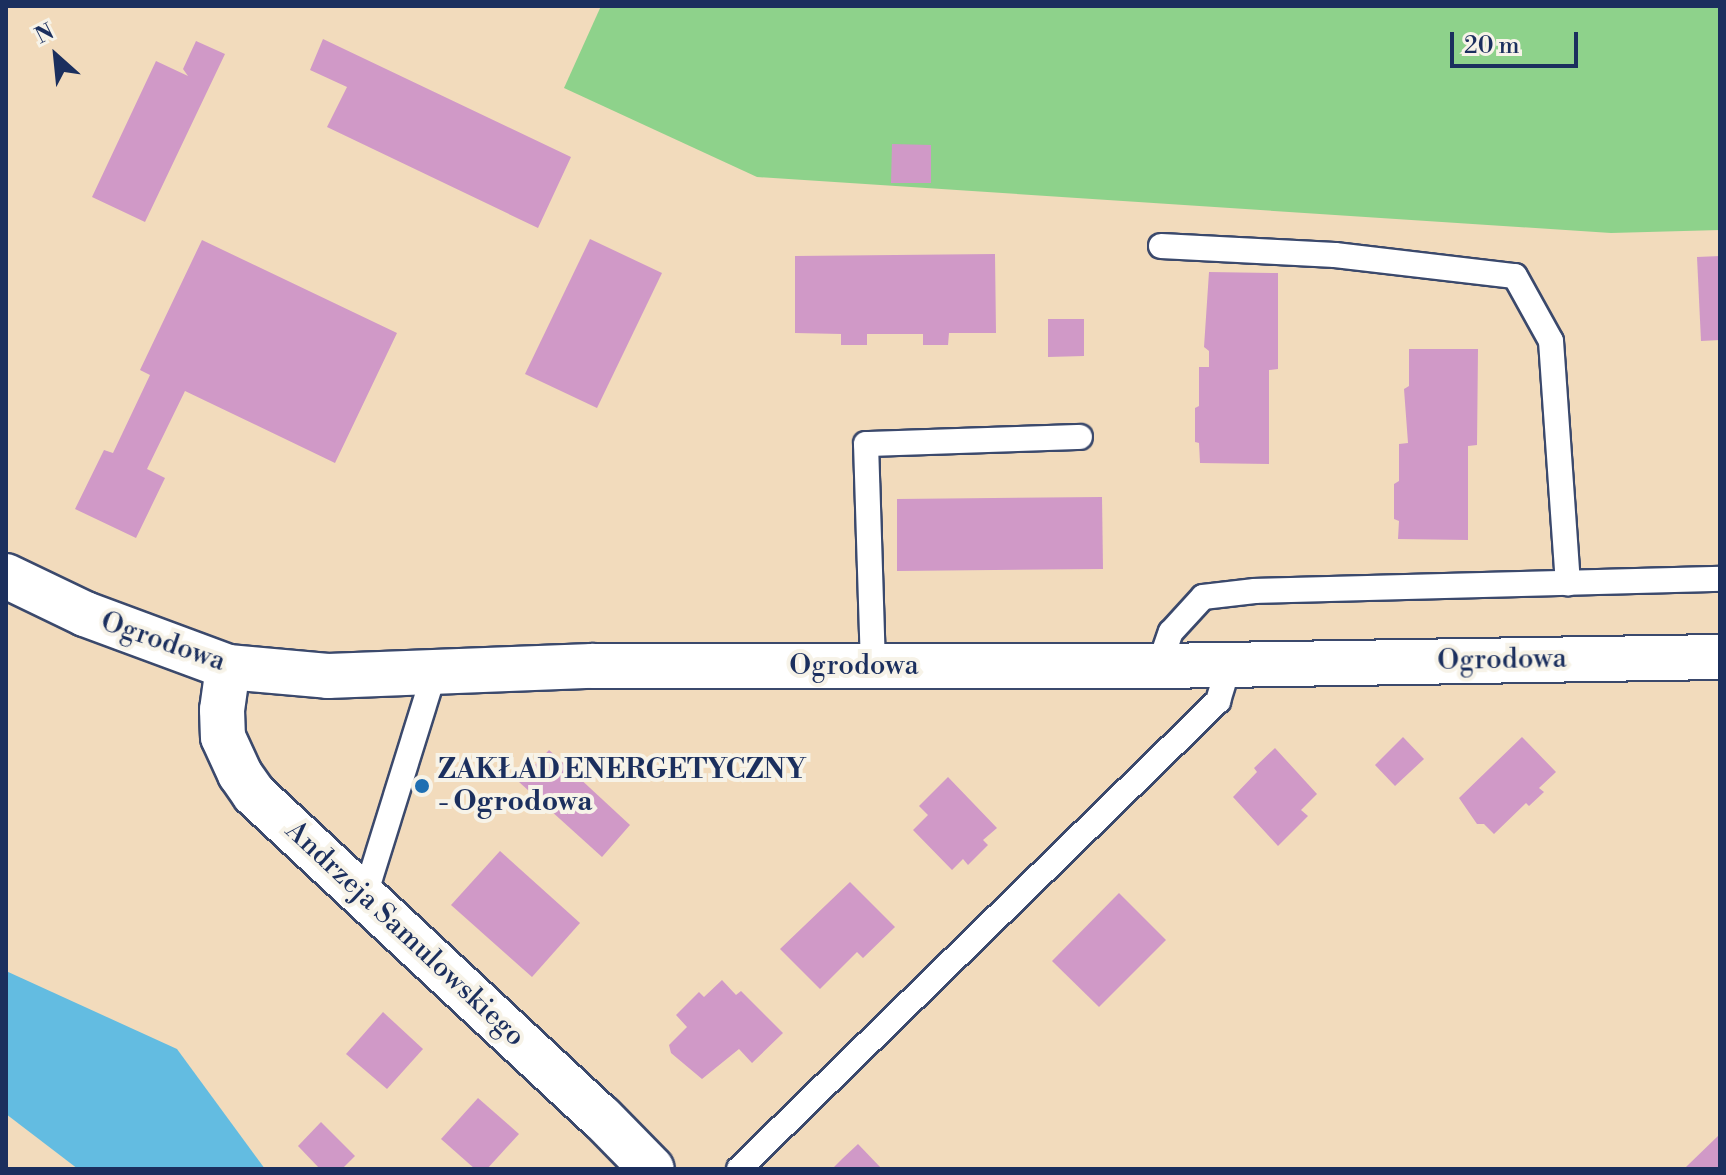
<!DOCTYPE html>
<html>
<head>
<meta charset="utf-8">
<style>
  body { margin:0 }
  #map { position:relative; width:1726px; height:1175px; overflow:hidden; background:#f2dbbc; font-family:"Libre Bodoni",serif }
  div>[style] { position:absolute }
  .green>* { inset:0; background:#8ed28b }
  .water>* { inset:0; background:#63bce1 }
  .building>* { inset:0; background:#d099c7 }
  .roads { filter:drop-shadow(2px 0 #3b496c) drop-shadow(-2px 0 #3b496c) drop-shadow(0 2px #3b496c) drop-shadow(0 -2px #3b496c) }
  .service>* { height:24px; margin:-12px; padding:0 12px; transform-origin:12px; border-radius:12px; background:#fff }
  .minor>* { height:44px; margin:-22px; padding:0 22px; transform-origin:22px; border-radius:22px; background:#fff }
  .dots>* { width:22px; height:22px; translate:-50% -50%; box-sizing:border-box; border:4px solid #f7f3e8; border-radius:50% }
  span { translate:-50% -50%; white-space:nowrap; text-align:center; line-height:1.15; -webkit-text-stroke:8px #f7f3e8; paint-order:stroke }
  .street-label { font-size:28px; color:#1b2f5e }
  .poi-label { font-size:28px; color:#1b2f5e; font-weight:700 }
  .left { translate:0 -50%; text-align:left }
  .frame { position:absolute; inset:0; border:8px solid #1b2f5e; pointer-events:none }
  .north { position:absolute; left:16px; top:16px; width:80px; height:80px; -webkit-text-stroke:6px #f7f3e8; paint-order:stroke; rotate:333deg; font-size:22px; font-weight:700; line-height:32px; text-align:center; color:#1b2f5e }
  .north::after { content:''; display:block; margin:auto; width:28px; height:36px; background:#1b2f5e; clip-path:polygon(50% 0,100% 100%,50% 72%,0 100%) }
  .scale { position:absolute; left:1450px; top:32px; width:128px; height:36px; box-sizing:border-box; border:4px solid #1b2f5e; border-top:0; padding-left:10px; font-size:24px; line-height:28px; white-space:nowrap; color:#1b2f5e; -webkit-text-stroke:6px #f7f3e8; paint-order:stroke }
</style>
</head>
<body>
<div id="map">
  <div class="green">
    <div style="clip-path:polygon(601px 6px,1720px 6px,1720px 230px,1611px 233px,757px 177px,564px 88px)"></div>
  </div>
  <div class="water">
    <div style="clip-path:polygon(6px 971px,177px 1049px,265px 1169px,78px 1169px,6px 1114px)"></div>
  </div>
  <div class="building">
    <div style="clip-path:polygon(323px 39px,571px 157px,538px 228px,327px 127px,347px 87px,310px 70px)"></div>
    <div style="clip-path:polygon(196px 41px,225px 54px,145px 222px,92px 197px,156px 61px,188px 76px,183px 69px)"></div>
    <div style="clip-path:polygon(892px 144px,931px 145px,931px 183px,891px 183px)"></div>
    <div style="clip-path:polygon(590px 239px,662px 273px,597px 408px,525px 374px)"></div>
    <div style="clip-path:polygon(202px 240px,397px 333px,335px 463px,185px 391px,147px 469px,165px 478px,136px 538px,75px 509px,104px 450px,113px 453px,150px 375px,140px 370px)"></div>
    <div style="clip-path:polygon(995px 254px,996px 333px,949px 333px,948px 345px,923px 345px,923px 334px,867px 334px,867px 345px,841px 345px,841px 334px,795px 333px,795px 256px)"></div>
    <div style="clip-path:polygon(1720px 256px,1720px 340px,1701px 341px,1697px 257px)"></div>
    <div style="clip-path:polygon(1209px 272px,1278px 273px,1278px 369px,1269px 370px,1269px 464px,1200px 463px,1199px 443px,1195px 442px,1195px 408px,1199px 406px,1199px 367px,1209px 367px,1209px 351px,1204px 347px)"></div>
    <div style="clip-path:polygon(1048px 319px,1084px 319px,1084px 356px,1048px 357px)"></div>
    <div style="clip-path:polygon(1409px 349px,1478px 349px,1477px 445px,1468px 446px,1468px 540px,1398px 539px,1399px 521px,1394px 519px,1394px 484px,1399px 481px,1399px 444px,1408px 443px,1404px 389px,1409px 386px)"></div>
    <div style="clip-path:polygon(1102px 497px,1103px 569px,897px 571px,897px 499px)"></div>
    <div style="clip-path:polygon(1403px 737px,1424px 759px,1395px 786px,1375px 765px)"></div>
    <div style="clip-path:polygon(1522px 737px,1556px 772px,1539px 788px,1544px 792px,1529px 806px,1526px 803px,1494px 834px,1484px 824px,1477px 824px,1459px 798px)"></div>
    <div style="clip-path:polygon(1275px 748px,1317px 794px,1301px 810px,1308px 816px,1278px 846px,1233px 797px,1257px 772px,1254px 768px)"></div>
    <div style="clip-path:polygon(549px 750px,630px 825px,602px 857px,519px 782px)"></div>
    <div style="clip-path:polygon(948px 777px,997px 828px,983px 840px,988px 845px,968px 865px,963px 859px,952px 870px,913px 830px,928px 815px,919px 806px)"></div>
    <div style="clip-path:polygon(500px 851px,580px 923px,532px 977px,451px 905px)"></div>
    <div style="clip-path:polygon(850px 882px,895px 927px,863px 958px,857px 952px,820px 989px,780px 949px)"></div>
    <div style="clip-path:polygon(1119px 893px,1166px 940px,1099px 1007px,1052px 961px)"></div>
    <div style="clip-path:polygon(722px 980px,736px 995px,741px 991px,783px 1033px,752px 1063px,739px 1049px,702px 1079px,671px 1053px,669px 1045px,687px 1027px,676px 1015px,699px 992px,704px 997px)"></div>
    <div style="clip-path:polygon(383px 1012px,423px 1049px,387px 1089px,346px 1054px)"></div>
    <div style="clip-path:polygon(478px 1098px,519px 1134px,487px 1169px,475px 1169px,441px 1139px)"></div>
    <div style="clip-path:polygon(321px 1122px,355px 1156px,342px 1169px,320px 1169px,298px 1146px)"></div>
    <div style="clip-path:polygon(1720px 1134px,1720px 1169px,1688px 1169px,1686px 1167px)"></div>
    <div style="clip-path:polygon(858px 1144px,882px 1169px,832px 1169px,842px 1159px)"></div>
  </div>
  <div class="roads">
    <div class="service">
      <div style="left:1161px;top:246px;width:174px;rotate:3deg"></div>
      <div style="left:1335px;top:255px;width:181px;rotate:6.7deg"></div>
      <div style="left:1515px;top:276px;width:74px;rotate:61deg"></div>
      <div style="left:1551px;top:341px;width:243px;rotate:86deg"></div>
      <div style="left:873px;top:666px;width:222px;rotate:-91.8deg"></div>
      <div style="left:866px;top:444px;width:214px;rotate:-1.9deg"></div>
      <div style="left:1159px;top:666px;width:36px;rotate:-71deg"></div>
      <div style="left:1171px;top:632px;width:47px;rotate:-47.6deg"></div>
      <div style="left:1203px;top:597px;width:52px;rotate:-6.6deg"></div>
      <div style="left:1255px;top:591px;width:465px;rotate:-1.5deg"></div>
      <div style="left:365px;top:895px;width:232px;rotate:-72.7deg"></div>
      <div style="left:739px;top:1169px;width:670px;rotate:-44.33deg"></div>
      <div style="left:1218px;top:701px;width:38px;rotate:-73deg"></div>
    </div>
    <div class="minor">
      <div style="left:6px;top:576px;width:88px;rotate:25.7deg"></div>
      <div style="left:85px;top:614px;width:153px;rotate:20.3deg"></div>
      <div style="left:228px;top:667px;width:100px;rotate:5.1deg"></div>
      <div style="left:328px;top:676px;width:264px;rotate:-2.2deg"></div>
      <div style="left:592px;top:666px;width:567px"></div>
      <div style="left:1159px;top:666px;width:561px;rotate:-0.92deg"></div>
      <div style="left:228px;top:667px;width:43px;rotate:97.9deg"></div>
      <div style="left:222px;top:710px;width:27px;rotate:88deg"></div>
      <div style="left:223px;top:737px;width:41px;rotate:65.3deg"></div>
      <div style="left:240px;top:774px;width:24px;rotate:55deg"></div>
      <div style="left:254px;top:794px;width:475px;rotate:43deg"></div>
      <div style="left:602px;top:1118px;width:71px;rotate:45.6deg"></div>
    </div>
  </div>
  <div class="dots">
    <div style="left:422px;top:786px;background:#1f6fb2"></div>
  </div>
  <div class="street-label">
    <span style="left:163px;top:642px;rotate:19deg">Ogrodowa</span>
    <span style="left:1502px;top:660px;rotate:-1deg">Ogrodowa</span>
    <span style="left:854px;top:666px">Ogrodowa</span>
    <span style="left:405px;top:934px;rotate:43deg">Andrzeja Samulowskiego</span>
  </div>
  <div class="poi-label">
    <span class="left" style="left:438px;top:786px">ZAKŁAD ENERGETYCZNY<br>- Ogrodowa</span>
  </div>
  <div class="frame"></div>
  <div class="north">N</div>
  <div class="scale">20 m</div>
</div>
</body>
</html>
